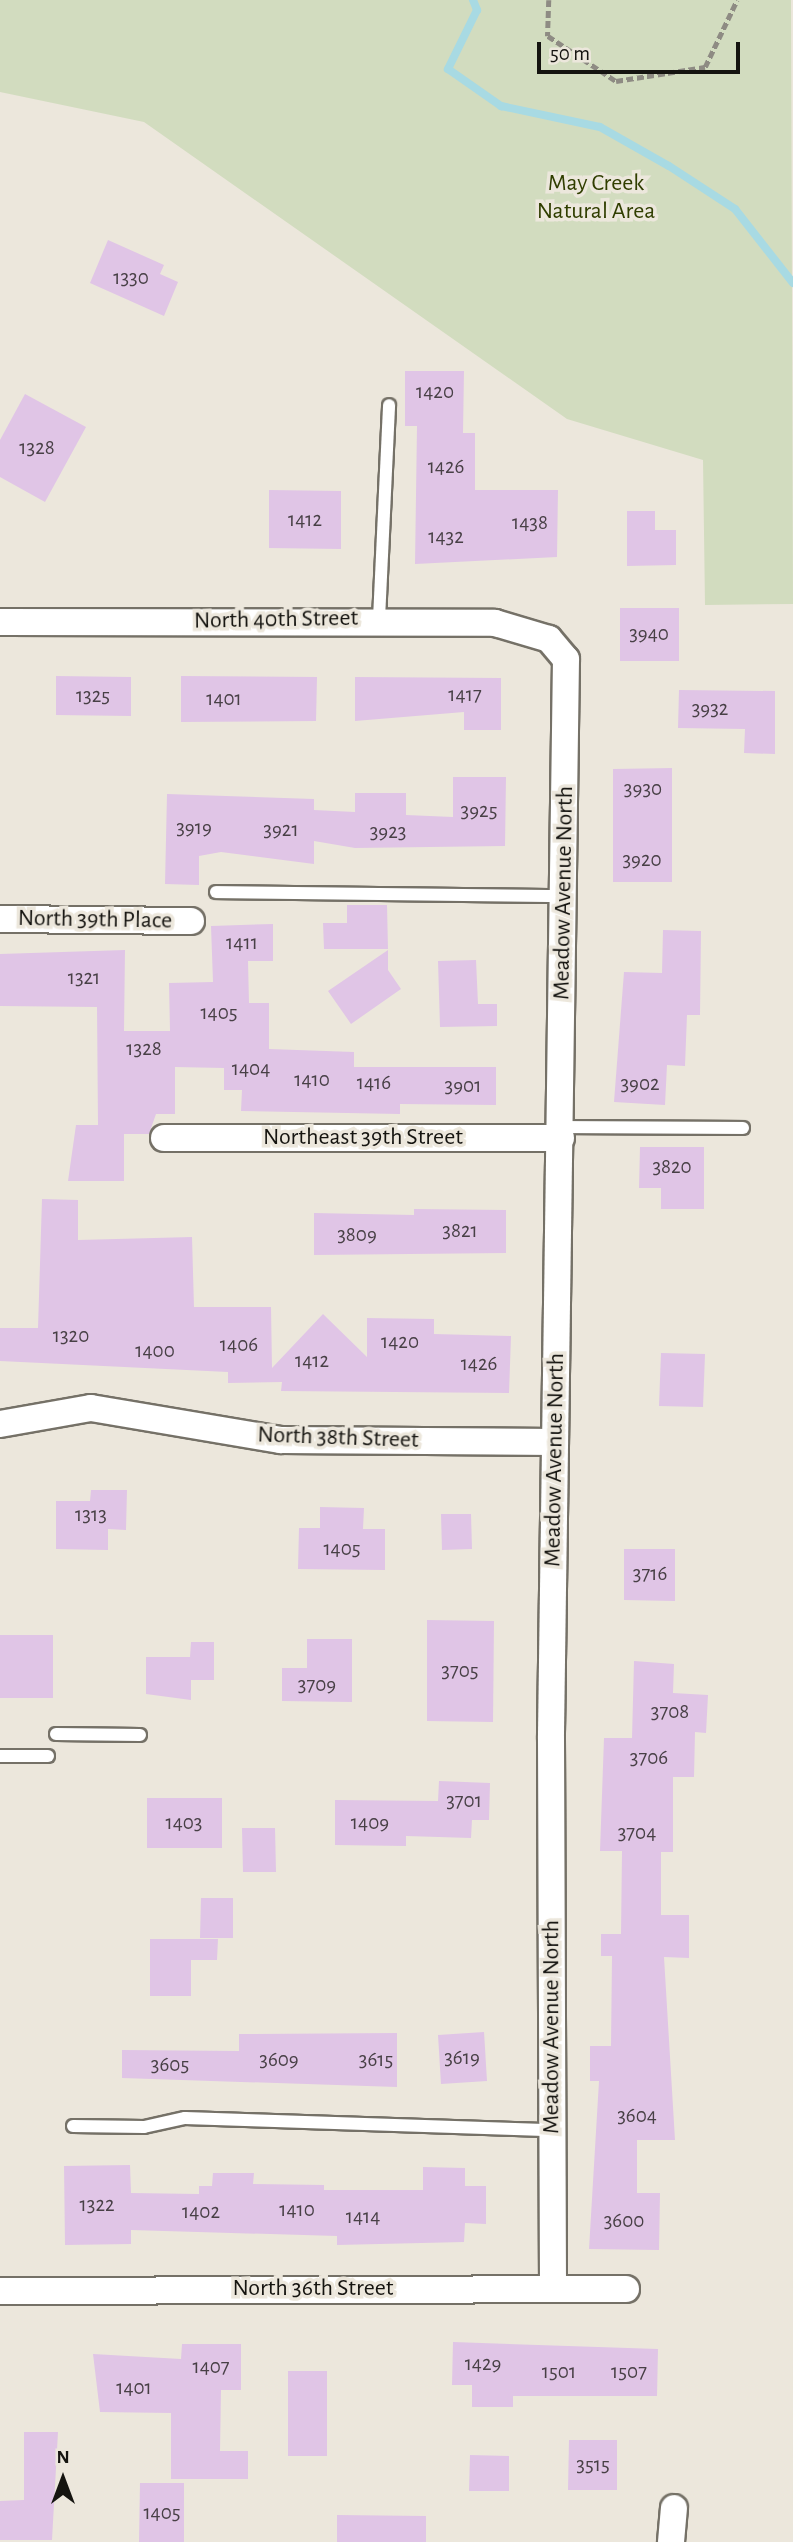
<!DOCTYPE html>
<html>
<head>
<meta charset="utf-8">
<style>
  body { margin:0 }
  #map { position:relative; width:793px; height:2542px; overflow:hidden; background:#ece7dc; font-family:"Alegreya Sans",sans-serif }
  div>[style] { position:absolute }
  .green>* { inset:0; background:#d2dcbf }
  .stream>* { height:8px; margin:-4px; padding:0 4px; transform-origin:4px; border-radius:4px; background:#a8dae3 }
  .building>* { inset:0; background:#e0c5e6 }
  .path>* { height:4.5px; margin-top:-2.25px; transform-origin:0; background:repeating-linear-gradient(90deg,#8e8b83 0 7px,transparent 0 10.5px) }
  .roads { filter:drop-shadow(2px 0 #757167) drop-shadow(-2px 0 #757167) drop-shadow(0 2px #757167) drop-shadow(0 -2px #757167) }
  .lane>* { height:12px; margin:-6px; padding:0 6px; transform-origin:6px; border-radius:6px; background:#fff }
  .street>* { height:26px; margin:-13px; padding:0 13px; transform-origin:13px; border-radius:13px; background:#fff }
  span { translate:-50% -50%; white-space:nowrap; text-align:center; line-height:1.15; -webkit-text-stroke:7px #ece7dc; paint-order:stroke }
  .number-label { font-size:21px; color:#484046 }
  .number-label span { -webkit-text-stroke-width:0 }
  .park-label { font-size:24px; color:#303e00 }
  .street-label { font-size:24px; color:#151410 }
  .north { position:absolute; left:28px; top:2444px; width:70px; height:70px; -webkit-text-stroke:5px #ece7dc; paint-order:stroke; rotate:0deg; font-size:19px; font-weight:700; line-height:28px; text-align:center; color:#151410 }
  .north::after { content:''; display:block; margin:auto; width:24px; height:32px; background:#151410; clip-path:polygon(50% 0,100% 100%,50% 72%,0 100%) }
  .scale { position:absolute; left:537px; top:42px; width:203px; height:32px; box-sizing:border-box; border:4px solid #151410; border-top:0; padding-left:9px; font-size:21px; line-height:24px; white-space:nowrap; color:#151410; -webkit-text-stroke:5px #ece7dc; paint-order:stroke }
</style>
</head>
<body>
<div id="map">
  <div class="green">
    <div style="clip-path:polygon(0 0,791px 0,793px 604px,705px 605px,703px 460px,567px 419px,144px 122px,0 92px)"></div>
  </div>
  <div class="stream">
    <div style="left:473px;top:0;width:11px;rotate:68deg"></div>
    <div style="left:477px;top:10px;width:66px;rotate:116.2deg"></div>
    <div style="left:448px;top:69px;width:65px;rotate:34.9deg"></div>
    <div style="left:501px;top:106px;width:101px;rotate:12deg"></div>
    <div style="left:600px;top:127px;width:79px;rotate:29.5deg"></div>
    <div style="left:669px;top:166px;width:79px;rotate:33.1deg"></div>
    <div style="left:735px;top:209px;width:94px;rotate:51.9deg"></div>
  </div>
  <div class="building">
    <div style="clip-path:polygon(108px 240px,164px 265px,160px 274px,178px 282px,164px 316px,90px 283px)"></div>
    <div style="clip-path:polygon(405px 371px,464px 371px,463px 433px,475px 433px,475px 490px,558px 490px,557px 557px,415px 564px,417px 426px,405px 426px)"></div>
    <div style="clip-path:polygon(25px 394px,86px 427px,45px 502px,0 477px,0 440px)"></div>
    <div style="clip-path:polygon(269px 490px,341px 491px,341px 549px,269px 548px)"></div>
    <div style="clip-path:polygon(627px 511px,655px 511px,655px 530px,676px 530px,676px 565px,627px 566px)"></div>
    <div style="clip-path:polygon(620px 608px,679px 608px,679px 661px,620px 661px)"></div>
    <div style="clip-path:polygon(56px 676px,131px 677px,131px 716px,56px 715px)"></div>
    <div style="clip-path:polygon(181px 676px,317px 677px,316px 721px,181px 722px)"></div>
    <div style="clip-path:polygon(355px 677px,501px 678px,501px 730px,464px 730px,464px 712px,355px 721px)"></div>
    <div style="clip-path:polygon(679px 690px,775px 691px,775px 754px,744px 753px,745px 729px,678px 728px)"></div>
    <div style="clip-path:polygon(672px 768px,672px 882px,613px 882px,613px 769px)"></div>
    <div style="clip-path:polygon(453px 777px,506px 777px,505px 846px,355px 848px,314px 841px,314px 864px,221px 852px,199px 856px,199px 885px,165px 884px,167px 794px,314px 799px,314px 810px,355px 812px,355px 793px,406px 793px,406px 815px,453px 817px)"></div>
    <div style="clip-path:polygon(347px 905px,387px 905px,388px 949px,324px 949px,323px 923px,347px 923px)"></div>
    <div style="clip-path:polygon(273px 924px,273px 961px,248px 961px,249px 1003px,269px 1003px,269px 1049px,354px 1052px,354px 1067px,496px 1067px,496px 1105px,400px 1104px,400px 1114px,241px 1111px,242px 1090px,224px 1090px,224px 1068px,175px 1067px,175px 1114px,156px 1114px,149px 1134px,124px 1134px,124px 1181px,68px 1181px,76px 1125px,98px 1125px,97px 1007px,0 1006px,0 954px,125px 950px,124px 1031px,170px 1031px,169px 983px,213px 982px,211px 926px)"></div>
    <div style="clip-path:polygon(663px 930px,701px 931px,700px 1015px,687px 1015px,685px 1066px,667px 1065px,665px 1105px,614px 1102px,624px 972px,662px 973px)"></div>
    <div style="clip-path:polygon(388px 950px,388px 970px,401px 989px,351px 1024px,328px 991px)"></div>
    <div style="clip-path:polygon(476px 960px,478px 1004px,497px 1004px,497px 1026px,440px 1027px,438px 961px)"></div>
    <div style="clip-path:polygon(640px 1147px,704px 1147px,704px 1209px,661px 1209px,661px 1188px,639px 1188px)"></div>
    <div style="clip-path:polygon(42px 1199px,78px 1200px,78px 1240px,192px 1237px,194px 1307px,271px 1307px,272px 1368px,323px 1314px,367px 1357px,367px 1318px,434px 1319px,434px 1334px,511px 1336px,509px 1393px,281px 1391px,282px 1382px,228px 1383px,228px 1372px,0 1361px,0 1328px,38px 1328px)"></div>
    <div style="clip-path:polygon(414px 1209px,506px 1210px,506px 1253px,314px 1255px,314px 1213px,414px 1215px)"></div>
    <div style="clip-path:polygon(661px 1353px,705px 1354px,703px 1407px,659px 1406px)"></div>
    <div style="clip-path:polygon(91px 1490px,127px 1490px,126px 1530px,108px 1529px,108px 1550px,56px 1549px,56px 1501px,90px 1501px)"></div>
    <div style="clip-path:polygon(320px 1507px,364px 1508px,363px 1529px,385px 1529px,385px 1570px,298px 1569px,299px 1528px,320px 1528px)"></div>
    <div style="clip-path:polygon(441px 1514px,471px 1514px,472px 1549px,442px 1550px)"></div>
    <div style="clip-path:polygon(624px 1549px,675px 1549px,675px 1601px,624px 1600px)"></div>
    <div style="clip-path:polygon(427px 1620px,494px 1621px,493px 1722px,427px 1721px)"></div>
    <div style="clip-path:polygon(0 1635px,53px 1635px,53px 1698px,0 1698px)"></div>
    <div style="clip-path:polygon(307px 1639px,352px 1639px,352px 1702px,282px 1701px,282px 1668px,307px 1668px)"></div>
    <div style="clip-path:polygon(191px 1642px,214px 1642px,214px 1680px,191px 1680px,191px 1700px,146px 1694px,146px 1657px,190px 1657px)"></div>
    <div style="clip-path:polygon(634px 1661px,674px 1664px,673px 1693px,708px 1695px,706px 1733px,695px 1732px,694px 1777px,673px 1777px,673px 1852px,661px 1852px,661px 1915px,689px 1915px,689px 1958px,664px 1957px,675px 2140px,637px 2140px,637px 2193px,660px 2193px,659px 2250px,589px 2249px,599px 2081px,590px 2081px,590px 2046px,611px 2046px,612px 1956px,601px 1956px,601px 1934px,621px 1934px,622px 1851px,600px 1851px,604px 1738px,632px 1738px)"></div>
    <div style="clip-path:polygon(439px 1781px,490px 1783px,489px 1820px,472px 1820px,471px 1838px,406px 1836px,406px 1846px,335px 1845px,335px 1800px,438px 1801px)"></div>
    <div style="clip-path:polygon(147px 1798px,222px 1798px,222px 1848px,147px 1848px)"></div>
    <div style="clip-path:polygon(242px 1828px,275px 1828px,276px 1872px,243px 1872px)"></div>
    <div style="clip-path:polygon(201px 1898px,233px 1898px,233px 1938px,200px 1938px)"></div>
    <div style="clip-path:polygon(150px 1939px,218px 1939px,217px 1960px,191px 1960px,191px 1996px,150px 1996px)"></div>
    <div style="clip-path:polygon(484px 2032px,487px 2081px,441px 2084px,438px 2035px)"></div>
    <div style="clip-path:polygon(397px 2033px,397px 2087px,122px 2078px,122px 2050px,239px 2051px,239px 2034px)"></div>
    <div style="clip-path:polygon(130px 2165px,131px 2193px,199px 2194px,199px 2186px,212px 2186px,213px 2173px,254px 2173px,253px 2184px,324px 2185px,324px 2190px,423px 2190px,423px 2167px,465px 2168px,465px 2186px,486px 2186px,486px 2224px,465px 2223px,464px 2242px,337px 2245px,337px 2236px,131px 2230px,131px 2244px,65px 2245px,64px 2166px)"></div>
    <div style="clip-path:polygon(453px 2342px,658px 2349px,657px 2396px,513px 2396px,513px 2407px,472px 2407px,472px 2385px,452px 2385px)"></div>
    <div style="clip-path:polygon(182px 2344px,241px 2344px,241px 2390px,221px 2390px,220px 2451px,248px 2451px,248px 2479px,171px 2479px,171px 2413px,100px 2412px,93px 2354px,181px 2359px)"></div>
    <div style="clip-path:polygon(288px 2371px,327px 2371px,327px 2456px,288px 2456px)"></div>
    <div style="clip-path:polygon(24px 2432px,58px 2432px,52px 2540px,0 2540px,0 2501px,24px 2500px)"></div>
    <div style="clip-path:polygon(569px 2440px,617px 2440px,617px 2490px,568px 2490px)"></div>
    <div style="clip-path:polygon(470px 2455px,509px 2456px,509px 2491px,469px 2491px)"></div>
    <div style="clip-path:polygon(140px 2483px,184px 2483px,184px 2542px,139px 2542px)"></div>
    <div style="clip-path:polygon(337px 2515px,426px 2516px,426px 2542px,337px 2542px)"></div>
  </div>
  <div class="path">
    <div style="left:549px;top:0;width:36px;rotate:92deg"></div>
    <div style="left:548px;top:36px;width:82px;rotate:33.5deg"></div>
    <div style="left:616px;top:81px;width:90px;rotate:-8.9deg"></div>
    <div style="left:705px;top:67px;width:74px;rotate:-64.5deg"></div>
  </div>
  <div class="roads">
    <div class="lane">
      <div style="left:379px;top:619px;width:214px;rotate:-87.3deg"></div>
      <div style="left:216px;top:892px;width:347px;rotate:0.7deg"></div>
      <div style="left:561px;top:1127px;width:182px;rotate:0.3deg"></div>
      <div style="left:56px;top:1734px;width:84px;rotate:0.7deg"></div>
      <div style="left:0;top:1756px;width:48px"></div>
      <div style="left:73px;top:2126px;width:71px;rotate:0.8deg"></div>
      <div style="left:144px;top:2127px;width:42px;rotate:-12.4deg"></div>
      <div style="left:185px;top:2118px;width:367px;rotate:1.9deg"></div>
    </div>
    <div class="street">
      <div style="left:0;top:622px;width:495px;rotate:0.1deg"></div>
      <div style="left:495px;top:623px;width:56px;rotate:16.5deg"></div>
      <div style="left:549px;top:639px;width:26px;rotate:50deg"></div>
      <div style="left:566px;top:659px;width:1080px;rotate:90.8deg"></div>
      <div style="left:551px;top:1739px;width:548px;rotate:89.79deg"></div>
      <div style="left:0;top:919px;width:191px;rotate:0.6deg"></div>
      <div style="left:164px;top:1138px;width:397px"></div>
      <div style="left:0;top:1424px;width:92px;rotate:-10deg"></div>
      <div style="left:91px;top:1408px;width:193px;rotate:9.6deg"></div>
      <div style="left:281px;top:1440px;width:274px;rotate:0.4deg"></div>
      <div style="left:0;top:2291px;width:626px;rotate:-0.18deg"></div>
      <div style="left:671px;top:2542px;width:34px;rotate:-85deg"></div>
    </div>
  </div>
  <div class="number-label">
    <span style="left:131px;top:278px">1330</span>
    <span style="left:435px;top:392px">1420</span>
    <span style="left:37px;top:448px">1328</span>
    <span style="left:446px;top:467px">1426</span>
    <span style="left:305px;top:520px">1412</span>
    <span style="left:530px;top:523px">1438</span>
    <span style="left:446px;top:537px">1432</span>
    <span style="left:649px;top:634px">3940</span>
    <span style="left:465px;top:695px">1417</span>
    <span style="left:93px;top:696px">1325</span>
    <span style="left:224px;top:699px">1401</span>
    <span style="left:710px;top:709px">3932</span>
    <span style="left:643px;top:789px">3930</span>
    <span style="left:479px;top:811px">3925</span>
    <span style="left:194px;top:828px">3919</span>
    <span style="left:281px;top:830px">3921</span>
    <span style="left:388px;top:832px">3923</span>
    <span style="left:642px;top:860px">3920</span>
    <span style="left:242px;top:943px">1411</span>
    <span style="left:84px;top:978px">1321</span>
    <span style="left:219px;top:1013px">1405</span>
    <span style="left:144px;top:1049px">1328</span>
    <span style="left:251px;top:1069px">1404</span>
    <span style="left:312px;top:1080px">1410</span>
    <span style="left:374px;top:1083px">1416</span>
    <span style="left:640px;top:1084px">3902</span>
    <span style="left:463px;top:1086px">3901</span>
    <span style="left:672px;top:1167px">3820</span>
    <span style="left:460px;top:1231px">3821</span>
    <span style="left:357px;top:1235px">3809</span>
    <span style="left:71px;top:1336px">1320</span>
    <span style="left:400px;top:1342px">1420</span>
    <span style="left:239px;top:1345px">1406</span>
    <span style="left:155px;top:1351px">1400</span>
    <span style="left:312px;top:1361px">1412</span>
    <span style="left:479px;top:1364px">1426</span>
    <span style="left:91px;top:1515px">1313</span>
    <span style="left:342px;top:1549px">1405</span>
    <span style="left:650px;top:1574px">3716</span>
    <span style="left:460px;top:1671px">3705</span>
    <span style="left:317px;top:1685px">3709</span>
    <span style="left:670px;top:1712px">3708</span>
    <span style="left:649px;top:1758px">3706</span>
    <span style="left:464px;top:1801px">3701</span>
    <span style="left:184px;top:1823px">1403</span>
    <span style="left:370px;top:1823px">1409</span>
    <span style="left:637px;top:1833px">3704</span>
    <span style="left:462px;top:2058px">3619</span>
    <span style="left:279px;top:2060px">3609</span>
    <span style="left:376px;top:2060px">3615</span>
    <span style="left:170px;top:2065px">3605</span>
    <span style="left:637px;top:2116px">3604</span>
    <span style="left:97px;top:2205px">1322</span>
    <span style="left:297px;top:2210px">1410</span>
    <span style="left:201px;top:2212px">1402</span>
    <span style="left:363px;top:2217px">1414</span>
    <span style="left:624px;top:2221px">3600</span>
    <span style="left:483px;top:2364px">1429</span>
    <span style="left:211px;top:2367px">1407</span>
    <span style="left:559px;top:2372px">1501</span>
    <span style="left:629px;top:2372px">1507</span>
    <span style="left:134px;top:2388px">1401</span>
    <span style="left:593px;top:2465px">3515</span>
    <span style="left:162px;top:2513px">1405</span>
  </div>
  <div class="park-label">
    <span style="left:596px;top:198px">May Creek<br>Natural Area</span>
  </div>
  <div class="street-label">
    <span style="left:276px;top:620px;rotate:-1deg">North 40th Street</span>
    <span style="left:564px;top:893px;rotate:-89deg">Meadow Avenue North</span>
    <span style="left:95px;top:920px;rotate:1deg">North 39th Place</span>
    <span style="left:363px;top:1138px">Northeast 39th Street</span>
    <span style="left:338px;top:1438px;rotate:2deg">North 38th Street</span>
    <span style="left:555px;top:1460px;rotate:-89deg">Meadow Avenue North</span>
    <span style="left:552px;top:2027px;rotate:-90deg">Meadow Avenue North</span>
    <span style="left:313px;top:2289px">North 36th Street</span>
  </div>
  <div class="north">N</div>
  <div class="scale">50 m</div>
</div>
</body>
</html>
